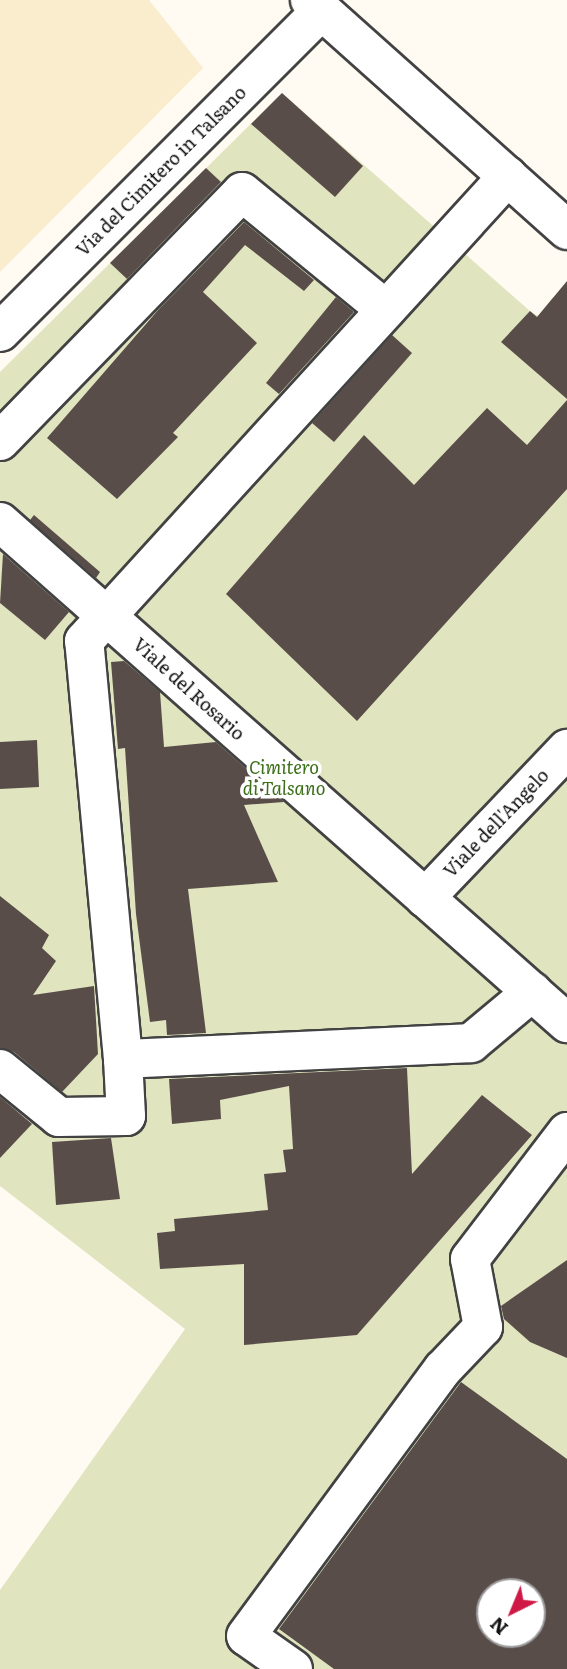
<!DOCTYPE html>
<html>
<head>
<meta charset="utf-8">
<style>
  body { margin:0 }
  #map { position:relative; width:567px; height:1669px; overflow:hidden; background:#fffaf2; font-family:Literata,serif }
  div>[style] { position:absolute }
  .farmland>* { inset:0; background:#f9edce }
  .cemetery>* { inset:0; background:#e0e5bf }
  .building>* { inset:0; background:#594d4a }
  .roads { filter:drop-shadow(2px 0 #424242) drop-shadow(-2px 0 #424242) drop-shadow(0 2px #424242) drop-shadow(0 -2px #424242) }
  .minor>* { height:38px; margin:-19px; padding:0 19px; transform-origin:19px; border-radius:19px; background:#fff }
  span { translate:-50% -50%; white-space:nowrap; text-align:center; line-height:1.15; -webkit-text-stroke:7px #fff; paint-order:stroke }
  .street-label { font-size:18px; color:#0f0f0f }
  .park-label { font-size:18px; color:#3b6f18; font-style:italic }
  .north { position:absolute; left:476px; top:1578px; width:70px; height:70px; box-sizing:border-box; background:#fff; border:2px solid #9f9f9f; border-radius:50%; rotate:223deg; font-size:19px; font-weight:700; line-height:28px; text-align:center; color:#0f0f0f }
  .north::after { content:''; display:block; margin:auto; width:24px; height:32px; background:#cf1845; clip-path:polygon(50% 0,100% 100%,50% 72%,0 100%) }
</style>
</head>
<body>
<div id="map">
  <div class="farmland">
    <div style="clip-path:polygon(0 0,149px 0,203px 68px,0 272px)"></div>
  </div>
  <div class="cemetery">
    <div style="clip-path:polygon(evenodd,282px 93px,530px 311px,538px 316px,553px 297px,567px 309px,567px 1669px,0 1669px,0 1590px,185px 1329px,0 1186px,0 372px,282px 93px,490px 1592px,532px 1592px,532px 1634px,490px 1634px,490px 1592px)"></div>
  </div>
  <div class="building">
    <div style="clip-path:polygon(282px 93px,363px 166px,335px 197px,251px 124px)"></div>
    <div style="clip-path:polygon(206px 168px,221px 182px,127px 279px,110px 263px)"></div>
    <div style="clip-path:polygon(244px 222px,314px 280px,304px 291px,245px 245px,203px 292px,257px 343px,173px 433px,178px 437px,117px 499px,47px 438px,159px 309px)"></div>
    <div style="clip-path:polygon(567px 281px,567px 399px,501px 342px,530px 311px,537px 317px)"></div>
    <div style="clip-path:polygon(336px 297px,354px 312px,279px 394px,266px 383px)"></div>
    <div style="clip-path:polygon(392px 335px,412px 353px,334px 442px,312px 423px)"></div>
    <div style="clip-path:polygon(567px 400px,567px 489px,357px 721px,226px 594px,364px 435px,414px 485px,487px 408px,527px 445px)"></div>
    <div style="clip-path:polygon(34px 515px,100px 572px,96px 578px,30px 520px)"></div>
    <div style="clip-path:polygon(3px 554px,69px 612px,45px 640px,0 603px)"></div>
    <div style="clip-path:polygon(124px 661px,160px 692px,164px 747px,216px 742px,284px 802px,244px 805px,278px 882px,188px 889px,206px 1033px,167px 1035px,166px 1020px,150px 1022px,136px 914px,125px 748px,118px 749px,111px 662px)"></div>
    <div style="clip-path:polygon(37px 740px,39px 787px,0 789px,0 742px)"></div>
    <div style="clip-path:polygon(0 896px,49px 935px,42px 948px,56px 961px,33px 995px,94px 986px,98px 1054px,62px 1092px,14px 1052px,0 1048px)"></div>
    <div style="clip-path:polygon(407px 1068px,412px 1174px,482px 1095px,532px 1135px,357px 1335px,244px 1345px,244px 1264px,160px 1269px,157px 1233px,175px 1231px,174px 1219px,268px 1210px,264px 1174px,286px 1172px,283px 1150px,293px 1149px,289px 1086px,220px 1100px,221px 1119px,172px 1124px,169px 1079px)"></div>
    <div style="clip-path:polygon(0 1097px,32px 1124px,0 1158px)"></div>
    <div style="clip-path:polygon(111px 1138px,120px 1199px,56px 1205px,52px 1142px)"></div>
    <div style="clip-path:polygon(567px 1260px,567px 1358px,530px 1342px,504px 1319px,501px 1306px)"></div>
    <div style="clip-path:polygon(evenodd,461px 1382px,567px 1459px,567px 1669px,334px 1669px,279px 1629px,461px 1382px,490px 1592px,532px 1592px,532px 1634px,490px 1634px,490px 1592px)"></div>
  </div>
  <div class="roads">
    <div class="minor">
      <div style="left:310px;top:0;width:345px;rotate:41.8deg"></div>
      <div style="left:0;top:332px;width:455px;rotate:-45deg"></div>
      <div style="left:0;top:441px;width:347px;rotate:-45.8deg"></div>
      <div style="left:242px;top:192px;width:186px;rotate:39.3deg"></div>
      <div style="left:0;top:522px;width:757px;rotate:41.46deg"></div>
      <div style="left:425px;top:898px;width:206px;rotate:-46.4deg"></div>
      <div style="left:123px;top:1059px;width:420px;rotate:-95.3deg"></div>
      <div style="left:84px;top:641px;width:629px;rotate:-47.64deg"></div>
      <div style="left:0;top:1069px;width:76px;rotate:39.1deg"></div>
      <div style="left:59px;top:1117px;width:67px;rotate:-0.9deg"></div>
      <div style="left:126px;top:1116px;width:57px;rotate:-93deg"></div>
      <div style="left:123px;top:1059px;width:348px;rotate:-2.6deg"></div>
      <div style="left:471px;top:1043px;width:80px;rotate:-39.9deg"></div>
      <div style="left:293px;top:1669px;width:57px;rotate:-144.9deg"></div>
      <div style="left:246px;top:1636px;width:332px;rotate:-53.6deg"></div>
      <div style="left:443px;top:1369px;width:58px;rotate:-46.4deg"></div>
      <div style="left:483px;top:1327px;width:69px;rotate:-100.8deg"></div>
      <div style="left:470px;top:1259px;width:160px;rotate:-52.6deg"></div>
    </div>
  </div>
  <div class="street-label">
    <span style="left:161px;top:171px;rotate:-45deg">Via del Cimitero in Talsano</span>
    <span style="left:189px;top:689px;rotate:42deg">Viale del Rosario</span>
    <span style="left:496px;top:823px;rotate:-46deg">Viale dell'Angelo</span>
  </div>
  <div class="park-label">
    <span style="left:284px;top:778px">Cimitero<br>di Talsano</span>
  </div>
  <div class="north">N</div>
</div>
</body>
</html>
